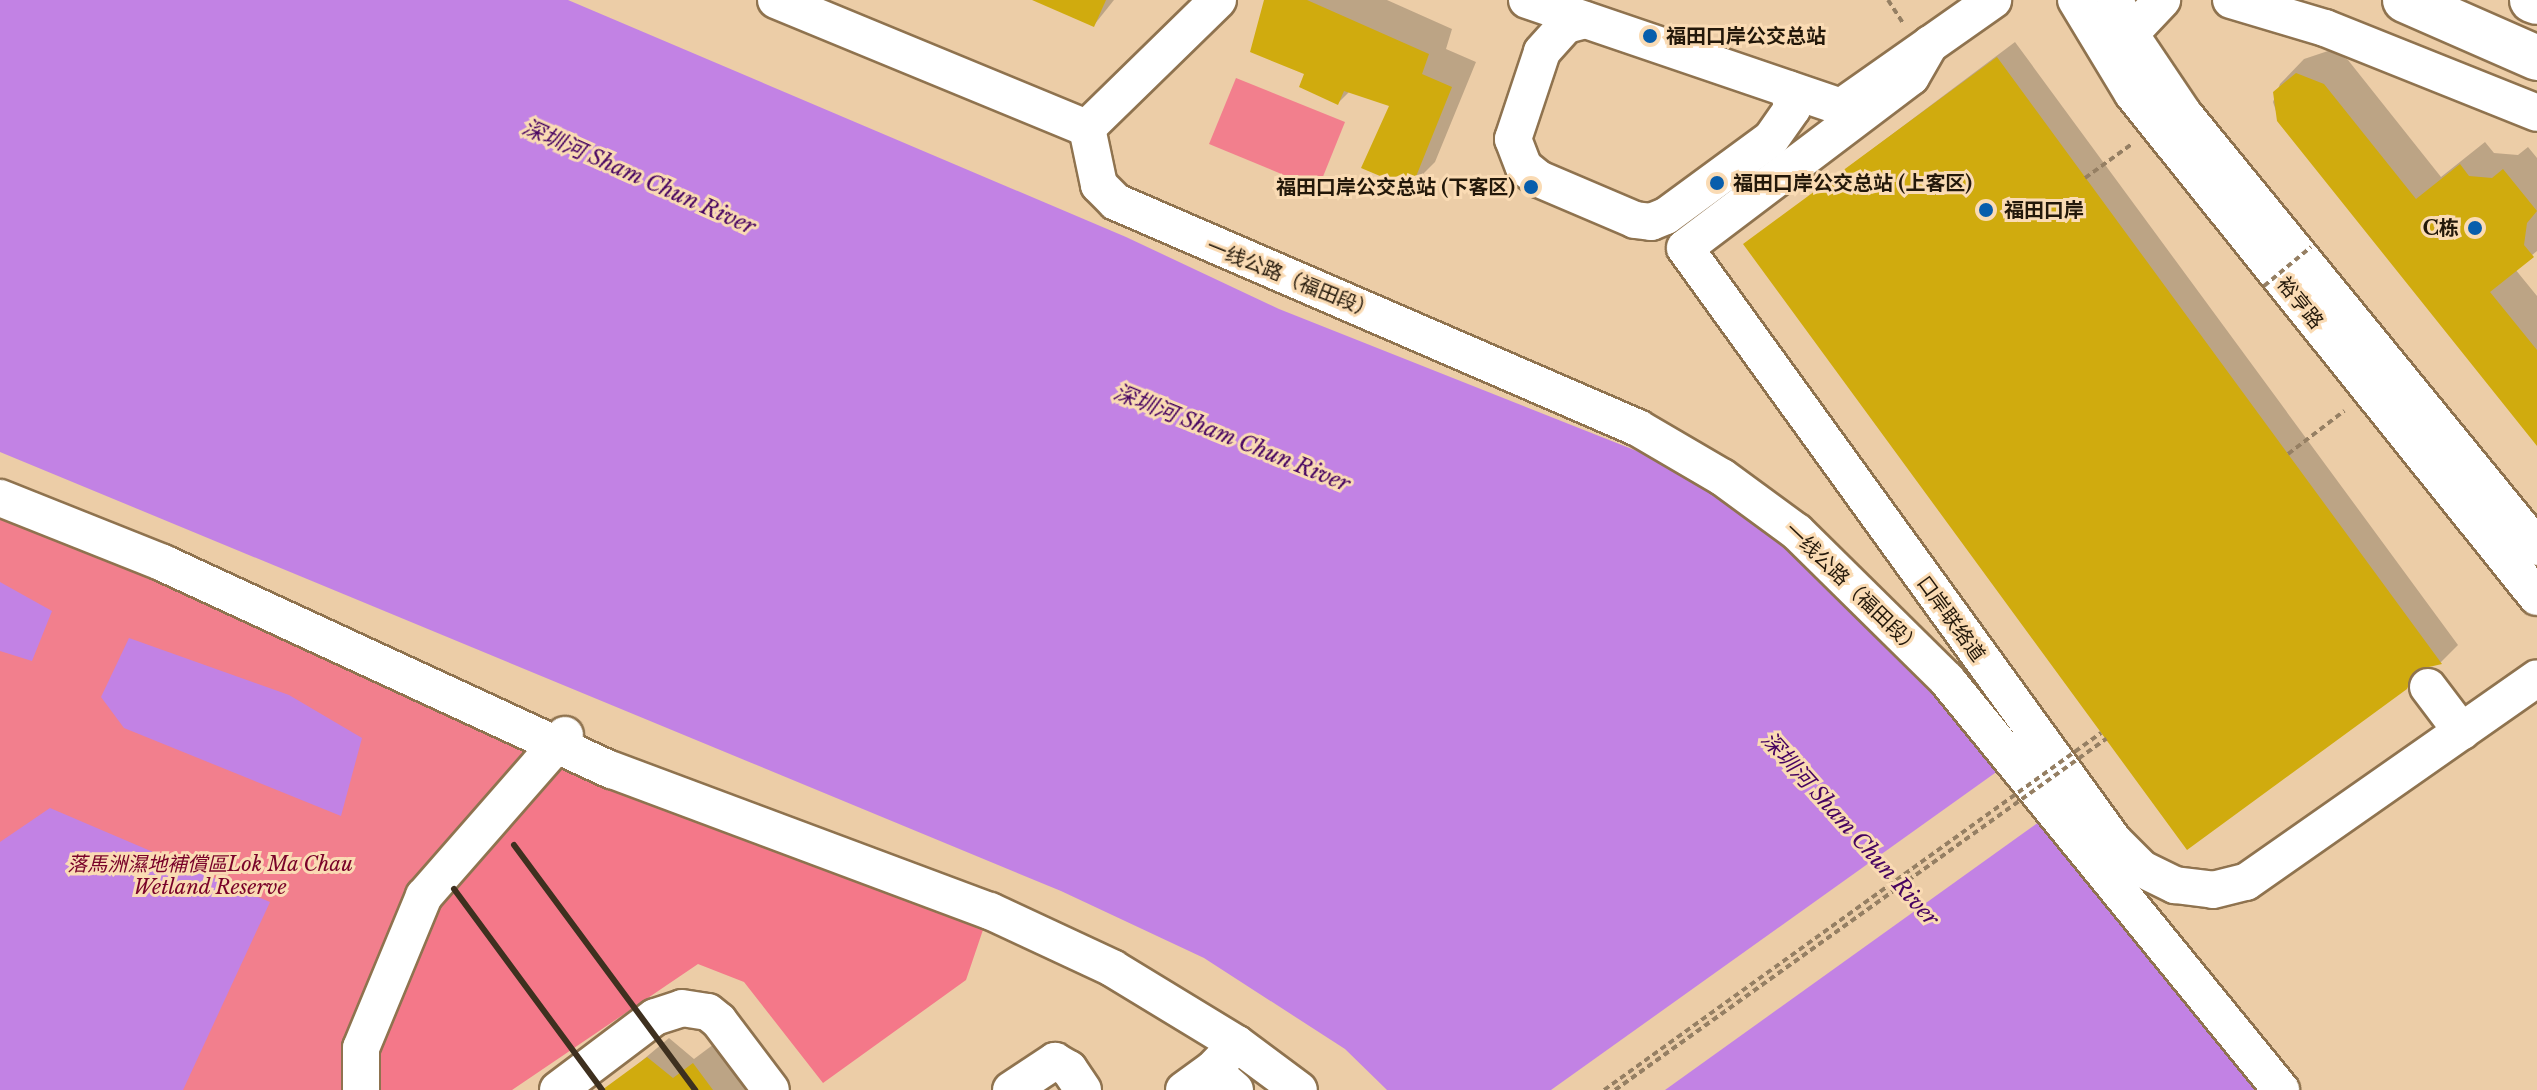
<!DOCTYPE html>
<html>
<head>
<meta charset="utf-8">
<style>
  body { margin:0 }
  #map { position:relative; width:2537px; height:1090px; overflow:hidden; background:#eccda7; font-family:"Libre Baskerville","Noto Sans SC",serif }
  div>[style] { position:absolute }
  .green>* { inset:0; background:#f27f8d }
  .forest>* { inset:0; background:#f47889 }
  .water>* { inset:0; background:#c282e4 }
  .pier>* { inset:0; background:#eccda7 }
  .shadow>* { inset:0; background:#0003 }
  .building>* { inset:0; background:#d0ab0e }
  .path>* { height:4px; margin-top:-2px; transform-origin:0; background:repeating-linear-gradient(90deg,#957f63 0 6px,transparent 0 10px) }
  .roads { filter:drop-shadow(2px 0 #8f734f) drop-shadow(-2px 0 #8f734f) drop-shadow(0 2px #8f734f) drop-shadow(0 -2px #8f734f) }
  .minor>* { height:36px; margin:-18px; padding:0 18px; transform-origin:18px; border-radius:18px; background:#fff }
  .major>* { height:44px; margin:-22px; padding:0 22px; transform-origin:22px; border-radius:22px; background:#fff }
  .rail>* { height:6px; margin:-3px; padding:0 3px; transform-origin:3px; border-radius:3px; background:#3e301f }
  .path-bridge>* { height:4px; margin-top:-2px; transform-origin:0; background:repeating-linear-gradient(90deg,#957f63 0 6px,transparent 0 10px) }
  .bridges { filter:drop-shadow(2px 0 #8f734f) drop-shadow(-2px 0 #8f734f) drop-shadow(0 2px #8f734f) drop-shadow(0 -2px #8f734f) }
  .major-bridge>* { height:44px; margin:-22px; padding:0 22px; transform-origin:22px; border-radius:22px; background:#fff }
  .dots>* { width:22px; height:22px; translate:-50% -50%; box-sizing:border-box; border:4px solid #fadbb4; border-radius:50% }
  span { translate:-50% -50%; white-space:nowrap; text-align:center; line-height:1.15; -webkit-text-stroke:6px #fadbb4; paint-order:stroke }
  .poi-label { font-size:20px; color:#23180a; font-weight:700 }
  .left { translate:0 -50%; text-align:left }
  .right { translate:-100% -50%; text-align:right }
  .street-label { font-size:20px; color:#23180a }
  .park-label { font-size:20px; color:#790229; font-style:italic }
  .water-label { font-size:22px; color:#460360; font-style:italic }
</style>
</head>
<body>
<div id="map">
  <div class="green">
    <div style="clip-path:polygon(1236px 78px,1345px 122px,1318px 189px,1209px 144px)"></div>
    <div style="clip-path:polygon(0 504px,565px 735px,372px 1090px,0 1090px)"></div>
  </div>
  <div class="forest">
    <div style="clip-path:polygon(550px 750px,986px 921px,966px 980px,823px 1083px,744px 982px,698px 964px,512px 1090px,372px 1090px,367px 1063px,428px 886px)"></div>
  </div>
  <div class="water">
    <div style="clip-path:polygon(0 0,568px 0,1126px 237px,1279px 309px,1657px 459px,1766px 520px,1892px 638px,2257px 1090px,1387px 1090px,1345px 1049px,1204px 958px,1061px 891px,0 452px)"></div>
    <div style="clip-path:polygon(0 582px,52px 611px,32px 661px,0 651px)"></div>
    <div style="clip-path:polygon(129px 638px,289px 695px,362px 738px,341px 816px,124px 728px,101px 697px)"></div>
    <div style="clip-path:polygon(50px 808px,270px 902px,183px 1090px,0 1090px,0 842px)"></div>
  </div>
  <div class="pier">
    <div style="clip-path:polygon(2002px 768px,2043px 819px,1665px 1090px,1551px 1090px)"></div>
  </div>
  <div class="shadow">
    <div style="clip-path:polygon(1037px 0,1114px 0,1094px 25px)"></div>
    <div style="clip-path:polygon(1266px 0,1387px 0,1452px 29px,1446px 49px,1476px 62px,1435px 162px,1410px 187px,1392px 105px,1350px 91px,1338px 103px,1307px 72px)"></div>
    <div style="clip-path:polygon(2015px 42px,2458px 645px,2441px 662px,2425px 666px,2406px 687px,1746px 244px)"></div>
    <div style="clip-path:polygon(2331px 50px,2348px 60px,2441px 177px,2485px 142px,2494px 153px,2518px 155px,2528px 147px,2537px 158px,2537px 251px,2515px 269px,2537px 296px,2537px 443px,2279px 120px,2273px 102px,2280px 84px,2304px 59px)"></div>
    <div style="clip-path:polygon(669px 1038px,694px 1059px,714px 1044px,747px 1090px,623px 1090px,619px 1080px)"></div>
  </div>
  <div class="building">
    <div style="clip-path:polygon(1032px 0,1106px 0,1094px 27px)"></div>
    <div style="clip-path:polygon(1264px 0,1307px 0,1429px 54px,1422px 74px,1452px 87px,1411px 189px,1361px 168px,1389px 106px,1344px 91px,1338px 105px,1299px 87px,1304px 74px,1250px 52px)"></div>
    <div style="clip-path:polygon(1997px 57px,2442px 664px,2416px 670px,2407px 689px,2187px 850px,1743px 244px)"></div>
    <div style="clip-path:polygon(2296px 73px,2324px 84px,2416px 199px,2460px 164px,2469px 176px,2492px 178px,2503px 169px,2537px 211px,2527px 223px,2524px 245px,2534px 257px,2490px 292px,2537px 350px,2537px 446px,2277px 121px,2273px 92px)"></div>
    <div style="clip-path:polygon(647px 1057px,673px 1078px,693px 1063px,713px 1090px,602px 1090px)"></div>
  </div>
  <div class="path">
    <div style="left:1888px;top:0;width:27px;rotate:57deg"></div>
    <div style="left:2085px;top:178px;width:58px;rotate:-35.9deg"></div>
    <div style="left:2288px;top:454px;width:71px;rotate:-37.5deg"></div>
  </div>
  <div class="roads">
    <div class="minor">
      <div style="left:776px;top:0;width:336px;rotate:22.4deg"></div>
      <div style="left:1218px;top:0;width:183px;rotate:135.7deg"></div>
      <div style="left:1087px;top:128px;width:58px;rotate:78.1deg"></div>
      <div style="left:1099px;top:185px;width:24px;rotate:45deg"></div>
      <div style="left:1116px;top:202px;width:569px;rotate:23.41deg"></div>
      <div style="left:1638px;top:428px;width:97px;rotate:30.3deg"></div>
      <div style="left:1722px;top:477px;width:93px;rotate:36.3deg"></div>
      <div style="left:1797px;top:532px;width:211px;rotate:44.6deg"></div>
      <div style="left:1947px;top:680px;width:529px;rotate:50.83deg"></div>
      <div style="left:1527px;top:0;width:332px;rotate:18.8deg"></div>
      <div style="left:1841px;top:107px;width:186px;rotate:-35.1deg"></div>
      <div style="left:2076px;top:0;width:110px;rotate:58.8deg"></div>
      <div style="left:2133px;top:94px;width:645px;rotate:51.23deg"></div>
      <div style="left:2115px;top:0;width:37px;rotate:66deg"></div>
      <div style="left:2130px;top:34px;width:95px;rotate:56.1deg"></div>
      <div style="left:2183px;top:113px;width:560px;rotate:50.8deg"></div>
      <div style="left:2231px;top:0;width:98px;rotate:16.6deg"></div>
      <div style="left:2325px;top:28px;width:228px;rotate:21.8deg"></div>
      <div style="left:1585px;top:20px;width:20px;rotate:165deg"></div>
      <div style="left:1566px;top:25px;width:36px;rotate:132deg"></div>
      <div style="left:1542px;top:52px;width:92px;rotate:108.4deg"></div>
      <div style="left:1513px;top:139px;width:30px;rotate:69deg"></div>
      <div style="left:1524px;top:167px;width:19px;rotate:39deg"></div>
      <div style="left:1539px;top:179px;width:104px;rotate:23.1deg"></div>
      <div style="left:1635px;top:220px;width:16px;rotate:7deg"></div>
      <div style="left:1651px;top:222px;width:16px;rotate:-22deg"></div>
      <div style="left:1666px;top:216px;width:130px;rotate:-36.3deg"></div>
      <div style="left:1771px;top:139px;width:37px;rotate:-55deg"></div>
      <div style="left:1792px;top:109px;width:20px;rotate:-99deg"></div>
      <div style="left:2130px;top:34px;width:47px;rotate:-46.7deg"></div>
      <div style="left:1930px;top:44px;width:38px;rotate:120deg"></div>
      <div style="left:1911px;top:77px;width:283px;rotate:142.9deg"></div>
      <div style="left:1685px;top:248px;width:732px;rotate:54.12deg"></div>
      <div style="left:2114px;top:841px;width:40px;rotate:45deg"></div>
      <div style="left:2142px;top:869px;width:37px;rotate:26deg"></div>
      <div style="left:2175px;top:885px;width:38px;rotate:7deg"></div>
      <div style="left:2213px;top:890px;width:34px;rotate:-14deg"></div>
      <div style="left:2246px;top:882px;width:355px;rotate:-35deg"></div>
      <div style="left:0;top:498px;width:175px;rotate:21.7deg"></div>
      <div style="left:163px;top:563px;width:494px;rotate:24.8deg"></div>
      <div style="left:612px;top:770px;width:403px;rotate:20.5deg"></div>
      <div style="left:990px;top:911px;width:135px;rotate:25deg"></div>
      <div style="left:1112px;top:968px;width:146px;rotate:31.3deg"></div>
      <div style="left:1237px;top:1044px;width:77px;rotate:36.6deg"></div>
      <div style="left:2428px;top:687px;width:56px;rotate:52.9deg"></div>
      <div style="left:361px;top:1090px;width:42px;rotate:-90deg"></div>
      <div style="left:361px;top:1048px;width:165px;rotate:-67.5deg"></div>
      <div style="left:424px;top:896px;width:214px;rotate:-48.8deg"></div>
      <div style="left:558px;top:1090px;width:121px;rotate:-37deg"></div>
      <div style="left:655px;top:1017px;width:28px;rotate:-18deg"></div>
      <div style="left:682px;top:1008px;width:26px;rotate:9deg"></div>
      <div style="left:708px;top:1012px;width:14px;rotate:39deg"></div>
      <div style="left:719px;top:1021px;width:86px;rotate:53deg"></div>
      <div style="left:1011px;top:1090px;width:53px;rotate:-33.4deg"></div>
      <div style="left:1055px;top:1061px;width:16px;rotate:30deg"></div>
      <div style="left:1069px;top:1069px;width:25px;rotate:56deg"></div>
      <div style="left:1184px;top:1090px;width:34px;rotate:-36deg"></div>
      <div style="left:1235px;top:1090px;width:30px;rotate:-139deg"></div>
      <div style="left:1212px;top:1070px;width:36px;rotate:-46deg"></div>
    </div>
    <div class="major">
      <div style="left:2532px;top:0;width:5px;rotate:22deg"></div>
    </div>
  </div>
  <div class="rail">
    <div style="left:514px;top:845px;width:305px;rotate:53.5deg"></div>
    <div style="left:454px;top:889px;width:250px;rotate:53.6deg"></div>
  </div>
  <div class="path-bridge">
    <div style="left:2264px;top:286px;width:61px;rotate:-39.7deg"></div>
    <div style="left:1604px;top:1090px;width:612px;rotate:-35.69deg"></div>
    <div style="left:1615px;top:1090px;width:604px;rotate:-35.56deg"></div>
  </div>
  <div class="bridges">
    <div class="major-bridge">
      <div style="left:2405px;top:0;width:144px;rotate:23.7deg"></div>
    </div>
  </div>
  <div class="dots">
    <div style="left:1650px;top:36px;background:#085eac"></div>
    <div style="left:1717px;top:183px;background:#085eac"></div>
    <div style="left:1531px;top:187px;background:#085eac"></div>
    <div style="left:1986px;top:210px;background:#085eac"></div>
    <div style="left:2475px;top:228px;background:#085eac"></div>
  </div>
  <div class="poi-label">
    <span class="left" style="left:1666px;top:36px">福田口岸公交总站</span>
    <span class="left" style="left:1733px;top:183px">福田口岸公交总站 (上客区)</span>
    <span class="right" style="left:1515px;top:187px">福田口岸公交总站 (下客区)</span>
    <span class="left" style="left:2004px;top:210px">福田口岸</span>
    <span class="right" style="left:2459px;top:228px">C栋</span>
  </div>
  <div class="street-label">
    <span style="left:1291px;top:279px;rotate:22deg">一线公路（福田段）</span>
    <span style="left:2300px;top:303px;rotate:51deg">裕亨路</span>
    <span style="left:1853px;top:589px;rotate:44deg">一线公路（福田段）</span>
    <span style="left:1951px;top:619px;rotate:54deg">口岸联络道</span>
  </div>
  <div class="park-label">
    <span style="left:210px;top:876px">落馬洲濕地補償區Lok Ma Chau<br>Wetland Reserve</span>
  </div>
  <div class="water-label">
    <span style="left:639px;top:177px;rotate:24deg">深圳河 Sham Chun River</span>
    <span style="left:1232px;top:438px;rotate:22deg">深圳河 Sham Chun River</span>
    <span style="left:1850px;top:829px;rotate:48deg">深圳河 Sham Chun River</span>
  </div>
</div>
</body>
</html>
